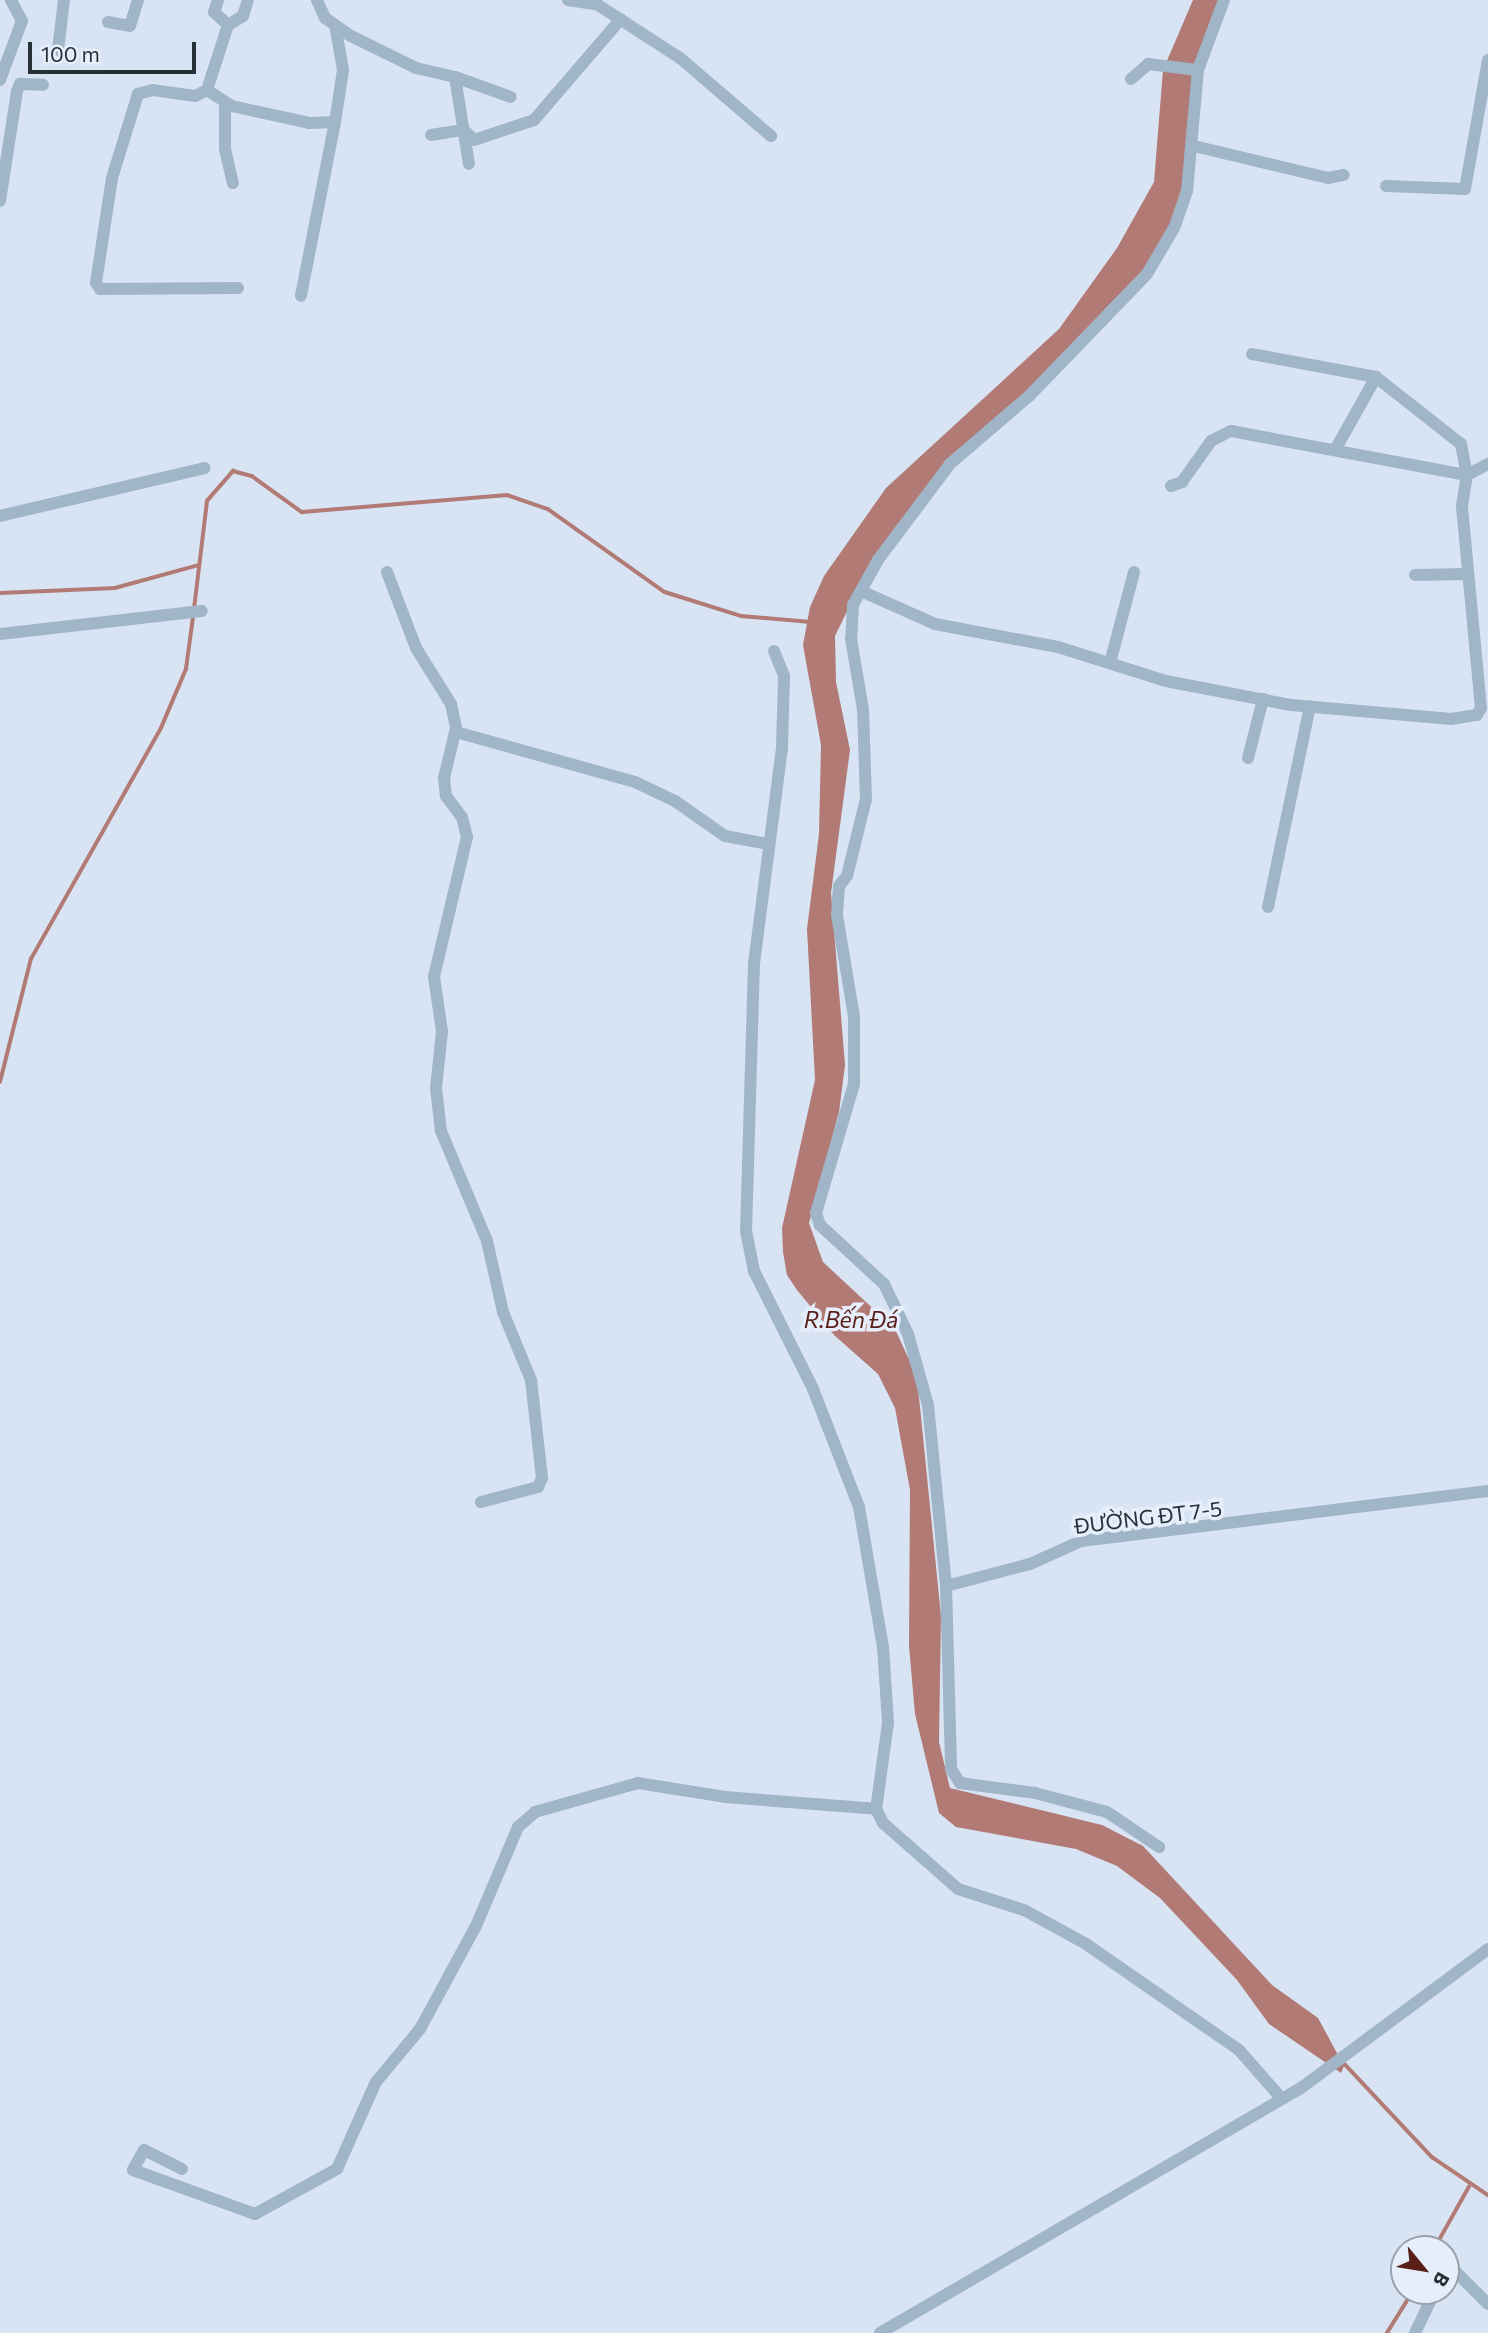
<!DOCTYPE html>
<html>
<head>
<meta charset="utf-8">
<style>
  body { margin:0 }
  #map { position:relative; width:1488px; height:2333px; overflow:hidden; background:#d8e4f3; font-family:Commissioner,sans-serif }
  div>[style] { position:absolute }
  .water>* { inset:0; background:#b27a75 }
  .stream>* { height:3.5px; margin:-1.75px; padding:0 1.75px; transform-origin:1.75px; border-radius:1.75px; background:#b27a75 }
  .minor>* { height:12px; margin:-6px; padding:0 6px; transform-origin:6px; border-radius:6px; background:#a1b5c9 }
  span { translate:-50% -50%; white-space:nowrap; text-align:center; line-height:1.15; -webkit-text-stroke:7px #e5eefa; paint-order:stroke }
  .street-label { font-size:21px; color:#263136 }
  .water-label { font-size:23px; color:#5b1f19; font-style:italic }
  .north { position:absolute; left:1390px; top:2235px; width:70px; height:70px; box-sizing:border-box; background:#e5eefa; border:2px solid #99a2ac; border-radius:50%; rotate:120deg; font-size:19px; font-weight:700; line-height:28px; text-align:center; color:#263136 }
  .north::after { content:''; display:block; margin:auto; width:24px; height:32px; background:#5b1f19; clip-path:polygon(50% 0,100% 100%,50% 72%,0 100%) }
  .scale { position:absolute; left:28px; top:42px; width:168px; height:32px; box-sizing:border-box; border:4px solid #263136; border-top:0; padding-left:9px; font-size:21px; line-height:24px; white-space:nowrap; color:#263136; -webkit-text-stroke:5px #e5eefa; paint-order:stroke }
</style>
</head>
<body>
<div id="map">
  <div class="water">
    <div style="clip-path:polygon(1193px 0,1223px 0,1201px 46px,1190px 176px,1156px 257px,947px 473px,858px 589px,835px 636px,836px 682px,850px 750px,831px 893px,845px 1065px,839px 1112px,809px 1223px,823px 1262px,895px 1329px,917px 1377px,941px 1616px,939px 1742px,950px 1788px,1102px 1825px,1143px 1846px,1272px 1985px,1318px 2018px,1344px 2066px,1341px 2073px,1269px 2024px,1237px 1980px,1160px 1898px,1117px 1866px,1076px 1849px,956px 1827px,939px 1813px,915px 1714px,909px 1646px,910px 1490px,895px 1408px,878px 1374px,834px 1335px,797px 1290px,787px 1275px,783px 1252px,782px 1228px,815px 1080px,807px 929px,819px 834px,821px 745px,803px 645px,810px 607px,824px 576px,886px 488px,1059px 329px,1117px 248px,1154px 182px,1163px 70px)"></div>
  </div>
  <div class="stream">
    <div style="left:0;top:593px;width:115px;rotate:-2.5deg"></div>
    <div style="left:115px;top:588px;width:87px;rotate:-15.3deg"></div>
    <div style="left:194px;top:609px;width:109px;rotate:-83.1deg"></div>
    <div style="left:207px;top:501px;width:40px;rotate:-49deg"></div>
    <div style="left:233px;top:471px;width:20px;rotate:15deg"></div>
    <div style="left:252px;top:476px;width:62px;rotate:35.8deg"></div>
    <div style="left:302px;top:512px;width:206px;rotate:-4.7deg"></div>
    <div style="left:507px;top:495px;width:43px;rotate:18.9deg"></div>
    <div style="left:548px;top:509px;width:143px;rotate:35.4deg"></div>
    <div style="left:665px;top:592px;width:80px;rotate:17.5deg"></div>
    <div style="left:741px;top:616px;width:70px;rotate:4.9deg"></div>
    <div style="left:0;top:1082px;width:127px;rotate:-75.9deg"></div>
    <div style="left:31px;top:959px;width:265px;rotate:-60.6deg"></div>
    <div style="left:161px;top:728px;width:64px;rotate:-67deg"></div>
    <div style="left:186px;top:669px;width:52px;rotate:-82.3deg"></div>
    <div style="left:1342px;top:2061px;width:132px;rotate:46.8deg"></div>
    <div style="left:1432px;top:2157px;width:68px;rotate:34.2deg"></div>
    <div style="left:1434px;top:2249px;width:71px;rotate:-60.6deg"></div>
    <div style="left:1387px;top:2333px;width:49px;rotate:-58.2deg"></div>
  </div>
  <div class="minor">
    <div style="left:218px;top:0;width:13px;rotate:108deg"></div>
    <div style="left:214px;top:12px;width:19px;rotate:43deg"></div>
    <div style="left:228px;top:25px;width:17px;rotate:-31deg"></div>
    <div style="left:243px;top:16px;width:17px;rotate:-73deg"></div>
    <div style="left:317px;top:0;width:20px;rotate:66deg"></div>
    <div style="left:325px;top:18px;width:29px;rotate:35deg"></div>
    <div style="left:349px;top:35px;width:75px;rotate:26.2deg"></div>
    <div style="left:416px;top:68px;width:40px;rotate:13deg"></div>
    <div style="left:455px;top:77px;width:88px;rotate:80.9deg"></div>
    <div style="left:568px;top:0;width:30px;rotate:9deg"></div>
    <div style="left:598px;top:5px;width:98px;rotate:32.9deg"></div>
    <div style="left:680px;top:58px;width:120px;rotate:40.6deg"></div>
    <div style="left:1224px;top:0;width:75px;rotate:110.4deg"></div>
    <div style="left:1198px;top:70px;width:121px;rotate:95.2deg"></div>
    <div style="left:1187px;top:191px;width:39px;rotate:109deg"></div>
    <div style="left:1174px;top:228px;width:53px;rotate:120.4deg"></div>
    <div style="left:1147px;top:274px;width:170px;rotate:134deg"></div>
    <div style="left:1029px;top:396px;width:104px;rotate:139.3deg"></div>
    <div style="left:950px;top:464px;width:120px;rotate:126.9deg"></div>
    <div style="left:878px;top:560px;width:51px;rotate:119.1deg"></div>
    <div style="left:853px;top:605px;width:34px;rotate:93deg"></div>
    <div style="left:851px;top:639px;width:71px;rotate:80.3deg"></div>
    <div style="left:863px;top:709px;width:90px;rotate:88.1deg"></div>
    <div style="left:866px;top:799px;width:79px;rotate:103.9deg"></div>
    <div style="left:847px;top:876px;width:13px;rotate:129deg"></div>
    <div style="left:839px;top:886px;width:29px;rotate:94deg"></div>
    <div style="left:837px;top:915px;width:103px;rotate:80.5deg"></div>
    <div style="left:854px;top:1017px;width:67px;rotate:90deg"></div>
    <div style="left:854px;top:1084px;width:134px;rotate:106.4deg"></div>
    <div style="left:816px;top:1213px;width:13px;rotate:72deg"></div>
    <div style="left:820px;top:1225px;width:87px;rotate:42.7deg"></div>
    <div style="left:884px;top:1284px;width:55px;rotate:64.4deg"></div>
    <div style="left:908px;top:1334px;width:74px;rotate:74.3deg"></div>
    <div style="left:928px;top:1405px;width:182px;rotate:84.3deg"></div>
    <div style="left:946px;top:1586px;width:87px;rotate:-14.7deg"></div>
    <div style="left:1030px;top:1564px;width:56px;rotate:-24.3deg"></div>
    <div style="left:1081px;top:1541px;width:410px;rotate:-7deg"></div>
    <div style="left:108px;top:22px;width:22px;rotate:10deg"></div>
    <div style="left:130px;top:26px;width:27px;rotate:-73deg"></div>
    <div style="left:228px;top:25px;width:68px;rotate:107.9deg"></div>
    <div style="left:207px;top:90px;width:13px;rotate:153deg"></div>
    <div style="left:195px;top:96px;width:42px;rotate:-171.9deg"></div>
    <div style="left:153px;top:90px;width:16px;rotate:165deg"></div>
    <div style="left:138px;top:94px;width:88px;rotate:107.2deg"></div>
    <div style="left:112px;top:178px;width:106px;rotate:98.7deg"></div>
    <div style="left:96px;top:283px;width:7px;rotate:56deg"></div>
    <div style="left:100px;top:289px;width:138px;rotate:-0.4deg"></div>
    <div style="left:335px;top:25px;width:46px;rotate:79.9deg"></div>
    <div style="left:343px;top:70px;width:53px;rotate:98.7deg"></div>
    <div style="left:58px;top:50px;width:50px;rotate:-83.2deg"></div>
    <div style="left:455px;top:77px;width:59px;rotate:19.7deg"></div>
    <div style="left:1131px;top:79px;width:23px;rotate:-41deg"></div>
    <div style="left:1148px;top:64px;width:50px;rotate:6.8deg"></div>
    <div style="left:0;top:80px;width:63px;rotate:-69.6deg"></div>
    <div style="left:22px;top:21px;width:24px;rotate:-118deg"></div>
    <div style="left:207px;top:90px;width:30px;rotate:33deg"></div>
    <div style="left:232px;top:106px;width:79px;rotate:12.4deg"></div>
    <div style="left:309px;top:123px;width:26px;rotate:-2deg"></div>
    <div style="left:335px;top:122px;width:177px;rotate:101.1deg"></div>
    <div style="left:225px;top:102px;width:47px;rotate:90deg"></div>
    <div style="left:225px;top:149px;width:35px;rotate:77deg"></div>
    <div style="left:431px;top:135px;width:33px;rotate:-9deg"></div>
    <div style="left:464px;top:130px;width:14px;rotate:45deg"></div>
    <div style="left:474px;top:140px;width:63px;rotate:-18.4deg"></div>
    <div style="left:534px;top:120px;width:133px;rotate:-49.3deg"></div>
    <div style="left:1194px;top:146px;width:138px;rotate:13.4deg"></div>
    <div style="left:1328px;top:178px;width:16px;rotate:-11deg"></div>
    <div style="left:1386px;top:186px;width:79px;rotate:2.2deg"></div>
    <div style="left:1465px;top:189px;width:131px;rotate:-79.9deg"></div>
    <div style="left:0;top:201px;width:111px;rotate:-81.2deg"></div>
    <div style="left:17px;top:91px;width:8px;rotate:-67deg"></div>
    <div style="left:20px;top:84px;width:23px;rotate:2deg"></div>
    <div style="left:1335px;top:450px;width:84px;rotate:-60.7deg"></div>
    <div style="left:1171px;top:486px;width:12px;rotate:-20deg"></div>
    <div style="left:1182px;top:482px;width:50px;rotate:-54.7deg"></div>
    <div style="left:1211px;top:441px;width:22px;rotate:-27deg"></div>
    <div style="left:1231px;top:431px;width:240px;rotate:10.6deg"></div>
    <div style="left:1467px;top:475px;width:32px;rotate:-101deg"></div>
    <div style="left:1461px;top:444px;width:108px;rotate:-141.8deg"></div>
    <div style="left:1376px;top:377px;width:126px;rotate:-169.5deg"></div>
    <div style="left:0;top:516px;width:210px;rotate:-13.2deg"></div>
    <div style="left:387px;top:572px;width:81px;rotate:69.1deg"></div>
    <div style="left:416px;top:648px;width:66px;rotate:58deg"></div>
    <div style="left:451px;top:704px;width:25px;rotate:78deg"></div>
    <div style="left:456px;top:728px;width:51px;rotate:103.5deg"></div>
    <div style="left:444px;top:778px;width:18px;rotate:84deg"></div>
    <div style="left:446px;top:796px;width:26px;rotate:53deg"></div>
    <div style="left:462px;top:817px;width:21px;rotate:76deg"></div>
    <div style="left:467px;top:837px;width:144px;rotate:103.3deg"></div>
    <div style="left:434px;top:977px;width:55px;rotate:81.6deg"></div>
    <div style="left:442px;top:1031px;width:57px;rotate:96deg"></div>
    <div style="left:436px;top:1088px;width:43px;rotate:83.4deg"></div>
    <div style="left:441px;top:1131px;width:119px;rotate:67.3deg"></div>
    <div style="left:487px;top:1241px;width:73px;rotate:77.3deg"></div>
    <div style="left:503px;top:1312px;width:74px;rotate:67.6deg"></div>
    <div style="left:531px;top:1380px;width:99px;rotate:83.6deg"></div>
    <div style="left:542px;top:1478px;width:10px;rotate:114deg"></div>
    <div style="left:538px;top:1487px;width:59px;rotate:165.3deg"></div>
    <div style="left:1415px;top:575px;width:52px;rotate:-1.1deg"></div>
    <div style="left:861px;top:591px;width:81px;rotate:24deg"></div>
    <div style="left:935px;top:624px;width:125px;rotate:10.6deg"></div>
    <div style="left:1058px;top:647px;width:113px;rotate:17.5deg"></div>
    <div style="left:1166px;top:681px;width:127px;rotate:10.9deg"></div>
    <div style="left:1291px;top:705px;width:161px;rotate:5deg"></div>
    <div style="left:1451px;top:719px;width:26px;rotate:-9deg"></div>
    <div style="left:1477px;top:715px;width:8px;rotate:-60deg"></div>
    <div style="left:1481px;top:708px;width:203px;rotate:-95.4deg"></div>
    <div style="left:1462px;top:506px;width:31px;rotate:-81deg"></div>
    <div style="left:1467px;top:475px;width:24px;rotate:-28deg"></div>
    <div style="left:0;top:634px;width:203px;rotate:-6.5deg"></div>
    <div style="left:774px;top:651px;width:27px;rotate:68deg"></div>
    <div style="left:784px;top:676px;width:72px;rotate:91.6deg"></div>
    <div style="left:782px;top:748px;width:217px;rotate:97.4deg"></div>
    <div style="left:754px;top:963px;width:268px;rotate:91.7deg"></div>
    <div style="left:746px;top:1231px;width:41px;rotate:78.7deg"></div>
    <div style="left:754px;top:1271px;width:132px;rotate:63.4deg"></div>
    <div style="left:813px;top:1389px;width:127px;rotate:68.7deg"></div>
    <div style="left:859px;top:1507px;width:142px;rotate:80.3deg"></div>
    <div style="left:883px;top:1647px;width:76px;rotate:86.2deg"></div>
    <div style="left:888px;top:1723px;width:87px;rotate:97.9deg"></div>
    <div style="left:876px;top:1809px;width:16px;rotate:63deg"></div>
    <div style="left:883px;top:1823px;width:100px;rotate:41.3deg"></div>
    <div style="left:958px;top:1889px;width:69px;rotate:17.7deg"></div>
    <div style="left:1024px;top:1910px;width:71px;rotate:28.7deg"></div>
    <div style="left:1086px;top:1944px;width:186px;rotate:34.7deg"></div>
    <div style="left:1239px;top:2050px;width:65px;rotate:48.7deg"></div>
    <div style="left:1110px;top:663px;width:94px;rotate:-75.2deg"></div>
    <div style="left:456px;top:732px;width:186px;rotate:15.6deg"></div>
    <div style="left:635px;top:782px;width:44px;rotate:25.4deg"></div>
    <div style="left:675px;top:801px;width:61px;rotate:35deg"></div>
    <div style="left:725px;top:836px;width:44px;rotate:10.5deg"></div>
    <div style="left:1248px;top:758px;width:61px;rotate:-75.7deg"></div>
    <div style="left:1268px;top:907px;width:205px;rotate:-78.2deg"></div>
    <div style="left:946px;top:1586px;width:183px;rotate:88.4deg"></div>
    <div style="left:951px;top:1769px;width:17px;rotate:57deg"></div>
    <div style="left:960px;top:1783px;width:76px;rotate:7.6deg"></div>
    <div style="left:1035px;top:1793px;width:74px;rotate:14.8deg"></div>
    <div style="left:1107px;top:1812px;width:63px;rotate:33.9deg"></div>
    <div style="left:182px;top:2169px;width:42px;rotate:-153.4deg"></div>
    <div style="left:144px;top:2150px;width:23px;rotate:119deg"></div>
    <div style="left:133px;top:2170px;width:130px;rotate:19.8deg"></div>
    <div style="left:255px;top:2214px;width:94px;rotate:-28.8deg"></div>
    <div style="left:337px;top:2169px;width:95px;rotate:-65.9deg"></div>
    <div style="left:376px;top:2082px;width:69px;rotate:-50.3deg"></div>
    <div style="left:420px;top:2029px;width:117px;rotate:-61.5deg"></div>
    <div style="left:476px;top:1926px;width:108px;rotate:-67deg"></div>
    <div style="left:518px;top:1827px;width:23px;rotate:-41deg"></div>
    <div style="left:535px;top:1812px;width:107px;rotate:-15.7deg"></div>
    <div style="left:638px;top:1783px;width:88px;rotate:9.1deg"></div>
    <div style="left:725px;top:1797px;width:151px;rotate:4.5deg"></div>
    <div style="left:1446px;top:2262px;width:59px;rotate:45deg"></div>
    <div style="left:880px;top:2333px;width:487px;rotate:-30.2deg"></div>
    <div style="left:1301px;top:2088px;width:233px;rotate:-36.6deg"></div>
    <div style="left:1415px;top:2333px;width:47px;rotate:-64.5deg"></div>
  </div>
  <div class="street-label">
    <span style="left:1148px;top:1517px;rotate:-7deg">ĐƯỜNG ĐT 7-5</span>
  </div>
  <div class="water-label">
    <span style="left:851px;top:1319px">R.Bến Đá</span>
  </div>
  <div class="north">B</div>
  <div class="scale">100 m</div>
</div>
</body>
</html>
